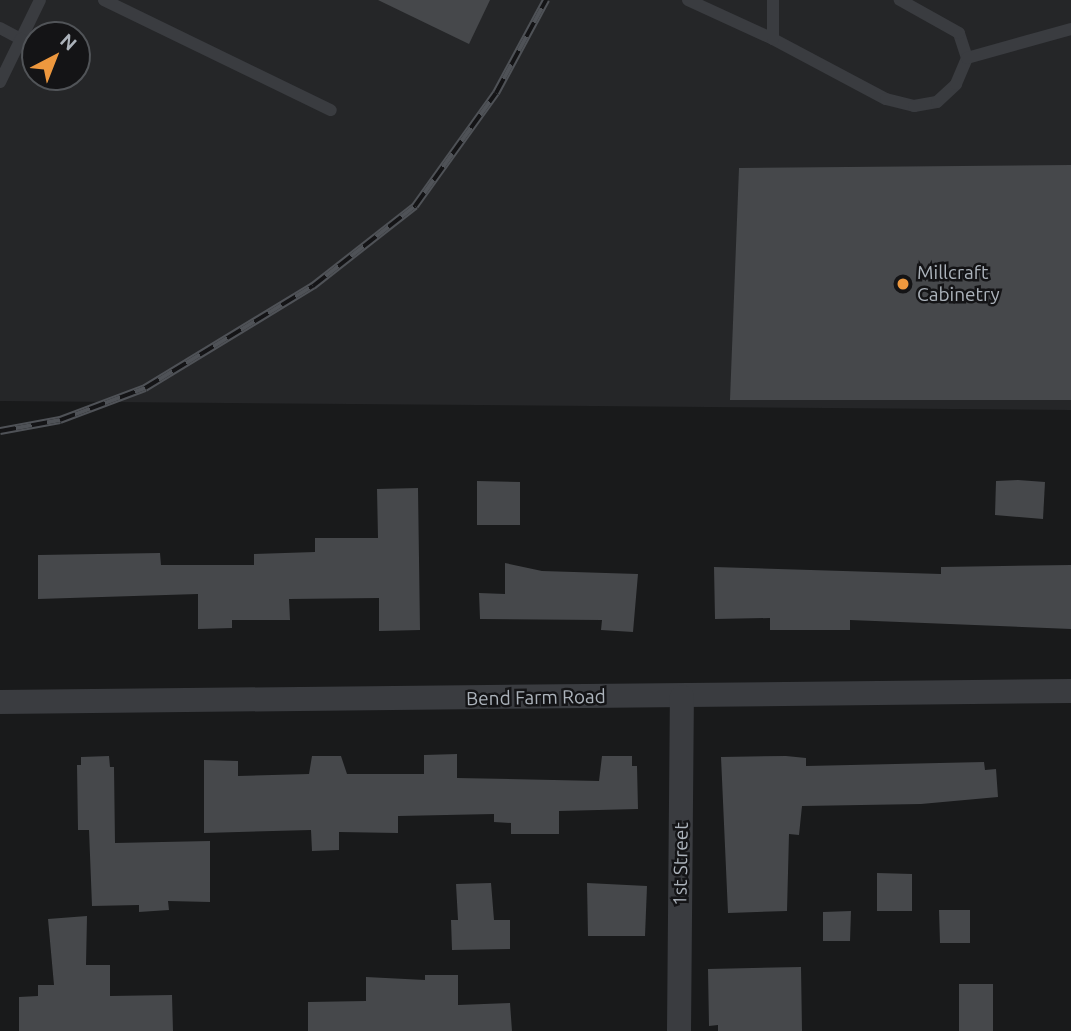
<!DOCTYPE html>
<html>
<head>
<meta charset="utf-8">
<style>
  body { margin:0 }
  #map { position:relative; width:1071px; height:1031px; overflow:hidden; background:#191a1b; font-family:Ubuntu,sans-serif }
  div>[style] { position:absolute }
  .built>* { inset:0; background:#252628 }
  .building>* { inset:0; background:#46484b }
  .service>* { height:12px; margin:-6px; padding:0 6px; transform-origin:6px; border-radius:6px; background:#3a3c40 }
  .minor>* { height:24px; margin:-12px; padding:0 12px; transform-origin:12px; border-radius:12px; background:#3a3c40 }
  .rail>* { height:8px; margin-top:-4px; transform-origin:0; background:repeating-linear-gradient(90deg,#141416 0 16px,#4f5257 0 32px); box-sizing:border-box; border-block:2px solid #4f5257 }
  .dots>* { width:19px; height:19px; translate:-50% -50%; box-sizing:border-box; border:4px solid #141416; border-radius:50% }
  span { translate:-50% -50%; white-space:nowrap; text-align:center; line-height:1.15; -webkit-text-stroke:5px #141416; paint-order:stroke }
  .poi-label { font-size:19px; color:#acb3bb }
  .left { translate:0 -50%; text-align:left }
  .street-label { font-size:19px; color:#acb3bb }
  .north { position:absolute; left:21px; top:21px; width:70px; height:70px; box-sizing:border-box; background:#141416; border:2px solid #515458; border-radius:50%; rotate:42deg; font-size:19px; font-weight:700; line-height:28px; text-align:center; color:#acb3bb }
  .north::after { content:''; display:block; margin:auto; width:24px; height:32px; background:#ee983e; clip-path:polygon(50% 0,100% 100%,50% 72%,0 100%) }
</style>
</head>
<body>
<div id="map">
  <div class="built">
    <div style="clip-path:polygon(evenodd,0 0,1071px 0,1071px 410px,0 401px,0 0,35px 35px,77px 35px,77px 77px,35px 77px,35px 35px)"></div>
  </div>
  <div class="building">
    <div style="clip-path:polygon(378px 0,490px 0,469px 44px)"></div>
    <div style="clip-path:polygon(1071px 165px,1071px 400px,730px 400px,739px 168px)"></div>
    <div style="clip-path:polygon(1018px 480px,1045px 482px,1043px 519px,995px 515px,996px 481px)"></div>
    <div style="clip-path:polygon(477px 481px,520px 482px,520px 525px,477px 525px)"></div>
    <div style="clip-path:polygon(418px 488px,420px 630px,379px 631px,379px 598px,289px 599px,290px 620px,232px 620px,232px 628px,198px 629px,198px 594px,38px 599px,38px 555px,160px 553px,161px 565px,254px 565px,254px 554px,315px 552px,315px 538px,378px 538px,377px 489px)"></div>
    <div style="clip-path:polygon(505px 563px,542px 571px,638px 574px,633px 632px,601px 630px,602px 620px,480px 619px,479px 593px,505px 594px)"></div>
    <div style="clip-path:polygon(1071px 565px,1071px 629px,850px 620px,850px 630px,770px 630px,770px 618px,715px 619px,714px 567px,941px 574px,941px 567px)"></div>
    <div style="clip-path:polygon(457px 754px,457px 778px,599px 781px,602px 756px,632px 756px,632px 766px,637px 766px,638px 809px,559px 811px,559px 834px,511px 834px,511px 823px,494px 822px,494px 814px,398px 816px,398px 833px,339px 832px,339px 850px,312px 851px,311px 830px,204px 833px,204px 760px,238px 761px,238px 776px,309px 774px,312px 756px,341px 756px,347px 774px,424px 774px,424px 755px)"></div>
    <div style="clip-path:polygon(109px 756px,110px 767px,114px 767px,115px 843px,210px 841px,210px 902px,168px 901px,169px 910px,139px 912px,139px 905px,92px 906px,89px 830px,78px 830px,77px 765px,81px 765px,81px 757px)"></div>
    <div style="clip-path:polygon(786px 756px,806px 758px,806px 766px,984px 762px,985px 770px,996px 769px,998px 797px,921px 804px,802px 806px,799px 835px,789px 834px,787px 911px,728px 913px,721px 757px)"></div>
    <div style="clip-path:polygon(877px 873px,912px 874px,912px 911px,877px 911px)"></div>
    <div style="clip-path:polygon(491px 883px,494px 920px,510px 920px,510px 949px,452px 950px,451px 920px,458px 920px,456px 884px)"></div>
    <div style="clip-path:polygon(587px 883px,647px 886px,645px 936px,588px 936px)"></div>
    <div style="clip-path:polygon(939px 910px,970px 910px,970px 943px,940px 943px)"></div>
    <div style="clip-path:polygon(851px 911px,850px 941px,823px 941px,823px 912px)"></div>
    <div style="clip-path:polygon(87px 916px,86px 965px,110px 965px,110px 996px,172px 995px,173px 1031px,19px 1031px,19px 997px,38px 996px,38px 985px,54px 985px,48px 919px)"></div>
    <div style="clip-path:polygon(801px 967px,802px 1031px,718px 1031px,718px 1025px,709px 1026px,708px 969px)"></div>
    <div style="clip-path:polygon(425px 975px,458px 975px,458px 1005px,510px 1003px,512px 1031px,308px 1031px,308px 1002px,366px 1001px,366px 977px,425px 980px)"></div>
    <div style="clip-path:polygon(959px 984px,993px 984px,993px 1031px,959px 1031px)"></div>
  </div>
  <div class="service">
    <div style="left:104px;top:0;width:252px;rotate:25.9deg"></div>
    <div style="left:688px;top:0;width:94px;rotate:24.6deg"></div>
    <div style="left:773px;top:39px;width:128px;rotate:28deg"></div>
    <div style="left:886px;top:99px;width:29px;rotate:14deg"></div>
    <div style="left:914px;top:106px;width:23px;rotate:-10deg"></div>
    <div style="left:937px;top:102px;width:26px;rotate:-43deg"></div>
    <div style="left:956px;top:84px;width:28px;rotate:-67deg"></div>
    <div style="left:967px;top:58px;width:26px;rotate:-108deg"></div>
    <div style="left:959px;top:33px;width:68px;rotate:-150.8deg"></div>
    <div style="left:773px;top:0;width:39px;rotate:90deg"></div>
    <div style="left:0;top:28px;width:24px;rotate:28deg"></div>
    <div style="left:21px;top:39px;width:43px;rotate:-64deg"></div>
    <div style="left:967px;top:58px;width:108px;rotate:-15.6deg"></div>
    <div style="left:0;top:82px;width:48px;rotate:-64deg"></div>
  </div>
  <div class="minor">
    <div style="left:0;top:702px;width:1071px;rotate:-0.59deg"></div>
    <div style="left:679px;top:1031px;width:334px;rotate:-89.5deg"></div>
  </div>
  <div class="rail">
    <div style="left:0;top:431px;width:61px;rotate:-10.4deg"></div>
    <div style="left:60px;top:420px;width:91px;rotate:-20.6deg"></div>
    <div style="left:145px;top:388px;width:197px;rotate:-31.3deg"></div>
    <div style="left:313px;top:286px;width:130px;rotate:-38.1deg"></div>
    <div style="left:415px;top:206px;width:139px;rotate:-54.4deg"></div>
    <div style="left:496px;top:93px;width:106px;rotate:-61.7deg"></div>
  </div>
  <div class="dots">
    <div style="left:903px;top:284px;background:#ee983e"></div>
  </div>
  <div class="poi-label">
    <span class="left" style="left:917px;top:284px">Millcraft<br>Cabinetry</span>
  </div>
  <div class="street-label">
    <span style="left:536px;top:698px;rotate:-1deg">Bend Farm Road</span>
    <span style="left:681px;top:864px;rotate:-89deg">1st Street</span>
  </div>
  <div class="north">N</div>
</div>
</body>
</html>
